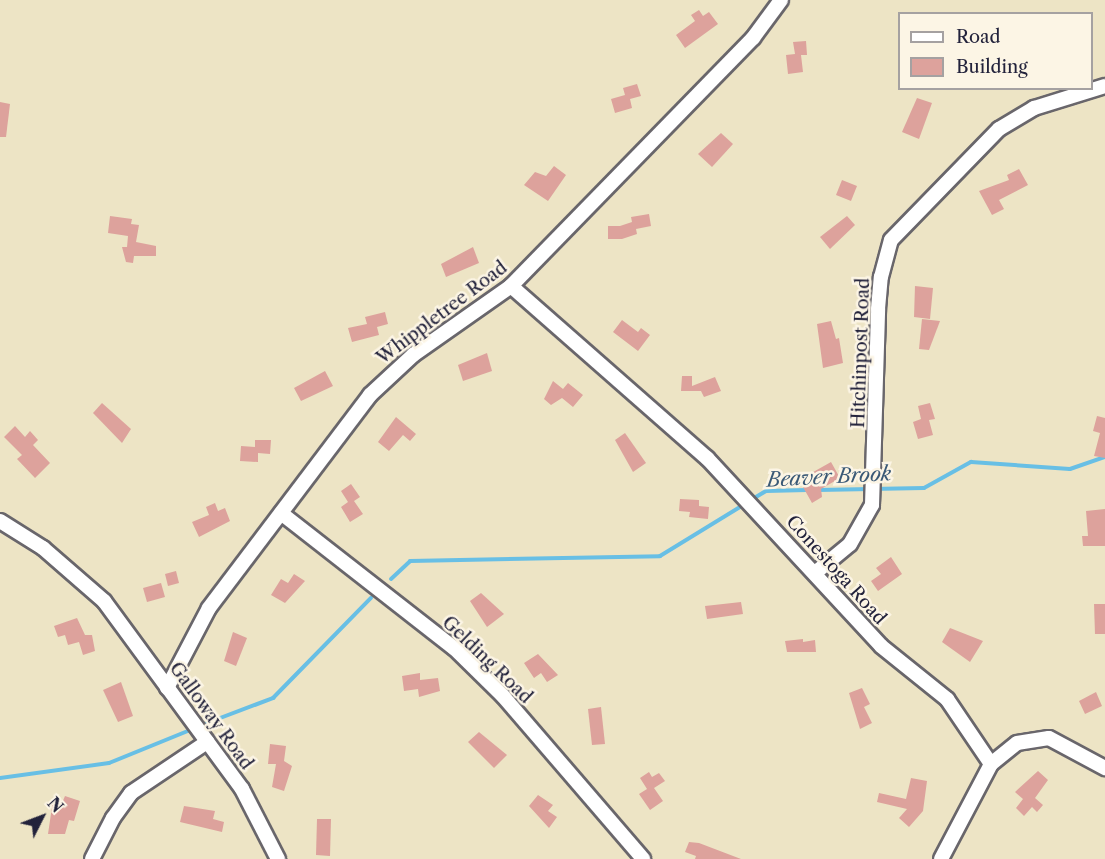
<!DOCTYPE html>
<html>
<head>
<meta charset="utf-8">
<style>
  body { margin:0 }
  #map { position:relative; width:1105px; height:859px; overflow:hidden; background:#ede4c5; font-family:"Libre Caslon Text",serif }
  div>[style] { position:absolute }
  .stream>* { height:4px; margin:-2px; padding:0 2px; transform-origin:2px; border-radius:2px; background:#68bfe5 }
  .building>* { inset:0; background:#dda29c }
  .roads { filter:drop-shadow(2px 0 #69666b) drop-shadow(-2px 0 #69666b) drop-shadow(0 2px #69666b) drop-shadow(0 -2px #69666b) }
  .minor>* { height:14px; margin:-7px; padding:0 7px; transform-origin:7px; border-radius:7px; background:#fff }
  span { translate:-50% -50%; white-space:nowrap; text-align:center; line-height:1.15; -webkit-text-stroke:5px #fcf5e5; paint-order:stroke }
  .street-label { font-size:18px; color:#22223b }
  .water-label { font-size:20px; color:#3a5976; font-style:italic }
  .legend { position:absolute; left:898px; top:12px; width:195px; height:78px; box-sizing:border-box; background:#fcf5e5; border:2px solid #a5a1a1; margin:0; padding:8px 10px; list-style:none; font-size:18px; color:#22223b }
  .legend li { display:flex; align-items:center; gap:12px; height:30px }
  .legend b { width:30px; border:2px solid #a5a1a1 }
  .north { position:absolute; left:12px; top:787px; width:60px; height:60px; -webkit-text-stroke:4px #fcf5e5; paint-order:stroke; rotate:48deg; font-size:16px; font-weight:700; line-height:24px; text-align:center; color:#22223b }
  .north::after { content:''; display:block; margin:auto; width:21px; height:27px; background:#22223b; clip-path:polygon(50% 0,100% 100%,50% 72%,0 100%) }
</style>
</head>
<body>
<div id="map">
  <div class="stream">
    <div style="left:818px;top:490px;width:106px;rotate:-1.1deg"></div>
    <div style="left:924px;top:488px;width:54px;rotate:-29deg"></div>
    <div style="left:971px;top:462px;width:99px;rotate:4deg"></div>
    <div style="left:1070px;top:469px;width:37px;rotate:-19deg"></div>
    <div style="left:751px;top:500px;width:17px;rotate:-31deg"></div>
    <div style="left:766px;top:491px;width:41px;rotate:-1.4deg"></div>
    <div style="left:391px;top:579px;width:26px;rotate:-43deg"></div>
    <div style="left:410px;top:561px;width:250px;rotate:-1.1deg"></div>
    <div style="left:660px;top:556px;width:100px;rotate:-31.5deg"></div>
    <div style="left:207px;top:723px;width:71px;rotate:-20.7deg"></div>
    <div style="left:273px;top:698px;width:140px;rotate:-45.6deg"></div>
    <div style="left:0;top:778px;width:110px;rotate:-7.8deg"></div>
    <div style="left:109px;top:763px;width:85px;rotate:-22.1deg"></div>
  </div>
  <div class="building">
    <div style="clip-path:polygon(699px 10px,703px 16px,709px 12px,718px 24px,685px 48px,676px 35px,695px 21px,691px 15px)"></div>
    <div style="clip-path:polygon(806px 41px,807px 55px,801px 55px,803px 72px,788px 74px,786px 55px,795px 54px,793px 42px)"></div>
    <div style="clip-path:polygon(637px 84px,641px 96px,630px 99px,632px 108px,615px 113px,611px 99px,625px 95px,623px 88px)"></div>
    <div style="clip-path:polygon(917px 98px,932px 103px,919px 139px,902px 132px)"></div>
    <div style="clip-path:polygon(0 102px,10px 104px,6px 137px,0 137px)"></div>
    <div style="clip-path:polygon(721px 133px,733px 144px,712px 167px,698px 154px)"></div>
    <div style="clip-path:polygon(554px 166px,566px 175px,548px 201px,524px 185px,535px 172px,546px 176px)"></div>
    <div style="clip-path:polygon(1019px 169px,1028px 185px,999px 200px,1004px 209px,992px 215px,979px 191px,1009px 180px,1007px 175px)"></div>
    <div style="clip-path:polygon(842px 180px,857px 186px,851px 201px,836px 195px)"></div>
    <div style="clip-path:polygon(649px 214px,651px 226px,636px 229px,637px 234px,622px 239px,608px 239px,608px 226px,620px 226px,632px 222px,631px 217px)"></div>
    <div style="clip-path:polygon(110px 216px,132px 219px,131px 224px,139px 225px,136px 242px,156px 246px,156px 256px,134px 256px,133px 263px,126px 262px,122px 247px,127px 247px,128px 236px,108px 233px)"></div>
    <div style="clip-path:polygon(847px 216px,855px 225px,830px 249px,820px 237px)"></div>
    <div style="clip-path:polygon(473px 247px,479px 263px,446px 277px,441px 264px)"></div>
    <div style="clip-path:polygon(915px 286px,933px 288px,930px 319px,914px 317px)"></div>
    <div style="clip-path:polygon(385px 312px,388px 324px,377px 327px,379px 335px,352px 342px,348px 328px,367px 324px,365px 317px)"></div>
    <div style="clip-path:polygon(922px 319px,940px 321px,929px 350px,919px 349px)"></div>
    <div style="clip-path:polygon(622px 320px,638px 332px,641px 328px,650px 335px,638px 351px,613px 332px)"></div>
    <div style="clip-path:polygon(831px 321px,836px 339px,839px 338px,843px 363px,823px 368px,817px 324px)"></div>
    <div style="clip-path:polygon(487px 353px,492px 371px,463px 381px,458px 365px)"></div>
    <div style="clip-path:polygon(325px 371px,333px 386px,301px 401px,294px 388px)"></div>
    <div style="clip-path:polygon(682px 376px,692px 376px,692px 386px,715px 377px,721px 391px,704px 397px,701px 391px,681px 391px)"></div>
    <div style="clip-path:polygon(553px 381px,563px 389px,568px 383px,583px 395px,573px 407px,562px 398px,551px 405px,544px 399px)"></div>
    <div style="clip-path:polygon(102px 403px,131px 429px,122px 443px,93px 413px)"></div>
    <div style="clip-path:polygon(930px 403px,935px 419px,929px 420px,933px 435px,918px 439px,913px 422px,921px 419px,918px 406px)"></div>
    <div style="clip-path:polygon(1097px 416px,1105px 418px,1105px 458px,1094px 456px,1100px 433px,1093px 431px)"></div>
    <div style="clip-path:polygon(396px 417px,416px 434px,410px 441px,403px 435px,389px 451px,378px 442px)"></div>
    <div style="clip-path:polygon(15px 426px,25px 437px,30px 431px,38px 440px,33px 445px,50px 463px,35px 478px,17px 459px,22px 455px,4px 437px)"></div>
    <div style="clip-path:polygon(625px 433px,646px 463px,633px 472px,615px 440px)"></div>
    <div style="clip-path:polygon(255px 440px,271px 440px,270px 454px,258px 453px,258px 462px,240px 461px,241px 446px,255px 447px)"></div>
    <div style="clip-path:polygon(831px 462px,840px 478px,821px 489px,822px 497px,812px 503px,799px 480px)"></div>
    <div style="clip-path:polygon(351px 484px,360px 497px,354px 501px,363px 514px,350px 522px,341px 507px,348px 502px,341px 491px)"></div>
    <div style="clip-path:polygon(680px 499px,699px 500px,699px 506px,709px 507px,708px 519px,689px 517px,690px 512px,679px 511px)"></div>
    <div style="clip-path:polygon(215px 503px,218px 511px,225px 508px,230px 521px,199px 537px,192px 522px,209px 515px,206px 507px)"></div>
    <div style="clip-path:polygon(1105px 509px,1105px 546px,1083px 546px,1082px 536px,1088px 536px,1086px 511px)"></div>
    <div style="clip-path:polygon(891px 557px,902px 574px,878px 591px,871px 581px,881px 574px,876px 568px)"></div>
    <div style="clip-path:polygon(176px 571px,179px 583px,168px 586px,165px 574px)"></div>
    <div style="clip-path:polygon(294px 574px,305px 581px,285px 603px,271px 595px,281px 579px,288px 583px)"></div>
    <div style="clip-path:polygon(161px 583px,165px 597px,147px 602px,143px 588px)"></div>
    <div style="clip-path:polygon(481px 593px,504px 614px,487px 627px,470px 601px)"></div>
    <div style="clip-path:polygon(741px 602px,743px 614px,707px 619px,705px 606px)"></div>
    <div style="clip-path:polygon(1094px 604px,1105px 604px,1105px 634px,1095px 634px)"></div>
    <div style="clip-path:polygon(77px 618px,85px 635px,92px 635px,95px 651px,83px 655px,79px 642px,68px 645px,65px 635px,58px 637px,54px 626px)"></div>
    <div style="clip-path:polygon(950px 628px,983px 641px,970px 662px,942px 642px)"></div>
    <div style="clip-path:polygon(233px 632px,247px 638px,236px 666px,224px 661px)"></div>
    <div style="clip-path:polygon(803px 639px,803px 642px,815px 640px,816px 652px,787px 652px,785px 641px)"></div>
    <div style="clip-path:polygon(538px 654px,558px 675px,547px 682px,541px 673px,534px 678px,524px 663px)"></div>
    <div style="clip-path:polygon(420px 673px,420px 680px,438px 678px,440px 691px,419px 697px,418px 689px,404px 691px,402px 676px)"></div>
    <div style="clip-path:polygon(121px 682px,133px 716px,118px 722px,103px 690px)"></div>
    <div style="clip-path:polygon(862px 688px,870px 704px,864px 707px,872px 723px,860px 729px,849px 693px)"></div>
    <div style="clip-path:polygon(1096px 692px,1102px 706px,1085px 714px,1079px 701px)"></div>
    <div style="clip-path:polygon(601px 707px,605px 744px,592px 745px,588px 709px)"></div>
    <div style="clip-path:polygon(479px 732px,507px 755px,494px 768px,468px 742px)"></div>
    <div style="clip-path:polygon(270px 744px,286px 746px,284px 761px,292px 766px,284px 791px,272px 787px,276px 764px,268px 764px)"></div>
    <div style="clip-path:polygon(1038px 771px,1048px 780px,1035px 798px,1043px 805px,1037px 812px,1032px 807px,1024px 816px,1016px 808px,1023px 799px,1015px 792px)"></div>
    <div style="clip-path:polygon(649px 772px,652px 777px,659px 773px,665px 781px,654px 788px,663px 801px,650px 810px,639px 794px,647px 789px,640px 778px)"></div>
    <div style="clip-path:polygon(911px 778px,927px 781px,923px 811px,909px 827px,899px 818px,907px 809px,877px 802px,879px 793px,906px 799px)"></div>
    <div style="clip-path:polygon(538px 795px,553px 805px,548px 811px,557px 817px,549px 828px,529px 806px)"></div>
    <div style="clip-path:polygon(65px 796px,80px 801px,74px 821px,69px 820px,65px 834px,48px 834px,53px 800px,62px 803px)"></div>
    <div style="clip-path:polygon(184px 806px,215px 811px,213px 819px,224px 822px,222px 832px,180px 822px)"></div>
    <div style="clip-path:polygon(317px 819px,331px 819px,330px 856px,316px 855px)"></div>
    <div style="clip-path:polygon(689px 842px,699px 843px,741px 859px,695px 859px,696px 856px,685px 852px)"></div>
  </div>
  <div class="roads">
    <div class="minor">
      <div style="left:511px;top:286px;width:261px;rotate:41.3deg"></div>
      <div style="left:707px;top:458px;width:256px;rotate:47.2deg"></div>
      <div style="left:881px;top:646px;width:85px;rotate:38.8deg"></div>
      <div style="left:947px;top:699px;width:78px;rotate:55.9deg"></div>
      <div style="left:281px;top:513px;width:219px;rotate:38deg"></div>
      <div style="left:454px;top:648px;width:69px;rotate:44.4deg"></div>
      <div style="left:503px;top:696px;width:215px;rotate:49.3deg"></div>
      <div style="left:0;top:521px;width:51px;rotate:32.1deg"></div>
      <div style="left:43px;top:548px;width:81px;rotate:41deg"></div>
      <div style="left:104px;top:601px;width:233px;rotate:53.7deg"></div>
      <div style="left:242px;top:789px;width:79px;rotate:62.8deg"></div>
      <div style="left:815px;top:573px;width:45px;rotate:-39.6deg"></div>
      <div style="left:850px;top:544px;width:45px;rotate:-60.6deg"></div>
      <div style="left:872px;top:505px;width:196px;rotate:-88.2deg"></div>
      <div style="left:878px;top:309px;width:32px;rotate:-85deg"></div>
      <div style="left:881px;top:277px;width:38px;rotate:-75deg"></div>
      <div style="left:891px;top:240px;width:155px;rotate:-45.8deg"></div>
      <div style="left:999px;top:129px;width:41px;rotate:-31deg"></div>
      <div style="left:1034px;top:108px;width:74px;rotate:-17.2deg"></div>
      <div style="left:167px;top:688px;width:90px;rotate:-62.3deg"></div>
      <div style="left:209px;top:608px;width:267px;rotate:-52.9deg"></div>
      <div style="left:370px;top:395px;width:59px;rotate:-42.9deg"></div>
      <div style="left:413px;top:355px;width:120px;rotate:-35.1deg"></div>
      <div style="left:511px;top:286px;width:347px;rotate:-45.7deg"></div>
      <div style="left:753px;top:38px;width:47px;rotate:-53.6deg"></div>
      <div style="left:92px;top:859px;width:46px;rotate:-62.9deg"></div>
      <div style="left:113px;top:818px;width:31px;rotate:-54deg"></div>
      <div style="left:131px;top:793px;width:92px;rotate:-33.9deg"></div>
      <div style="left:941px;top:859px;width:107px;rotate:-62.2deg"></div>
      <div style="left:991px;top:764px;width:33px;rotate:-39deg"></div>
      <div style="left:1017px;top:743px;width:32px;rotate:-9deg"></div>
      <div style="left:1049px;top:738px;width:64px;rotate:28.2deg"></div>
    </div>
  </div>
  <div class="street-label">
    <span style="left:442px;top:313px;rotate:-37deg">Whippletree Road</span>
    <span style="left:861px;top:353px;rotate:-88deg">Hitchinpost Road</span>
    <span style="left:836px;top:570px;rotate:48deg">Conestoga Road</span>
    <span style="left:487px;top:660px;rotate:44deg">Gelding Road</span>
    <span style="left:211px;top:716px;rotate:54deg">Galloway Road</span>
  </div>
  <div class="water-label">
    <span style="left:829px;top:477px;rotate:-3deg">Beaver Brook</span>
  </div>
  <ul class="legend">
  <li><b style="height:8px;background:#fff"></b>Road</li>
  <li><b style="height:16px;background:#dda29c"></b>Building</li>
  </ul>
  <div class="north">N</div>
</div>
</body>
</html>
